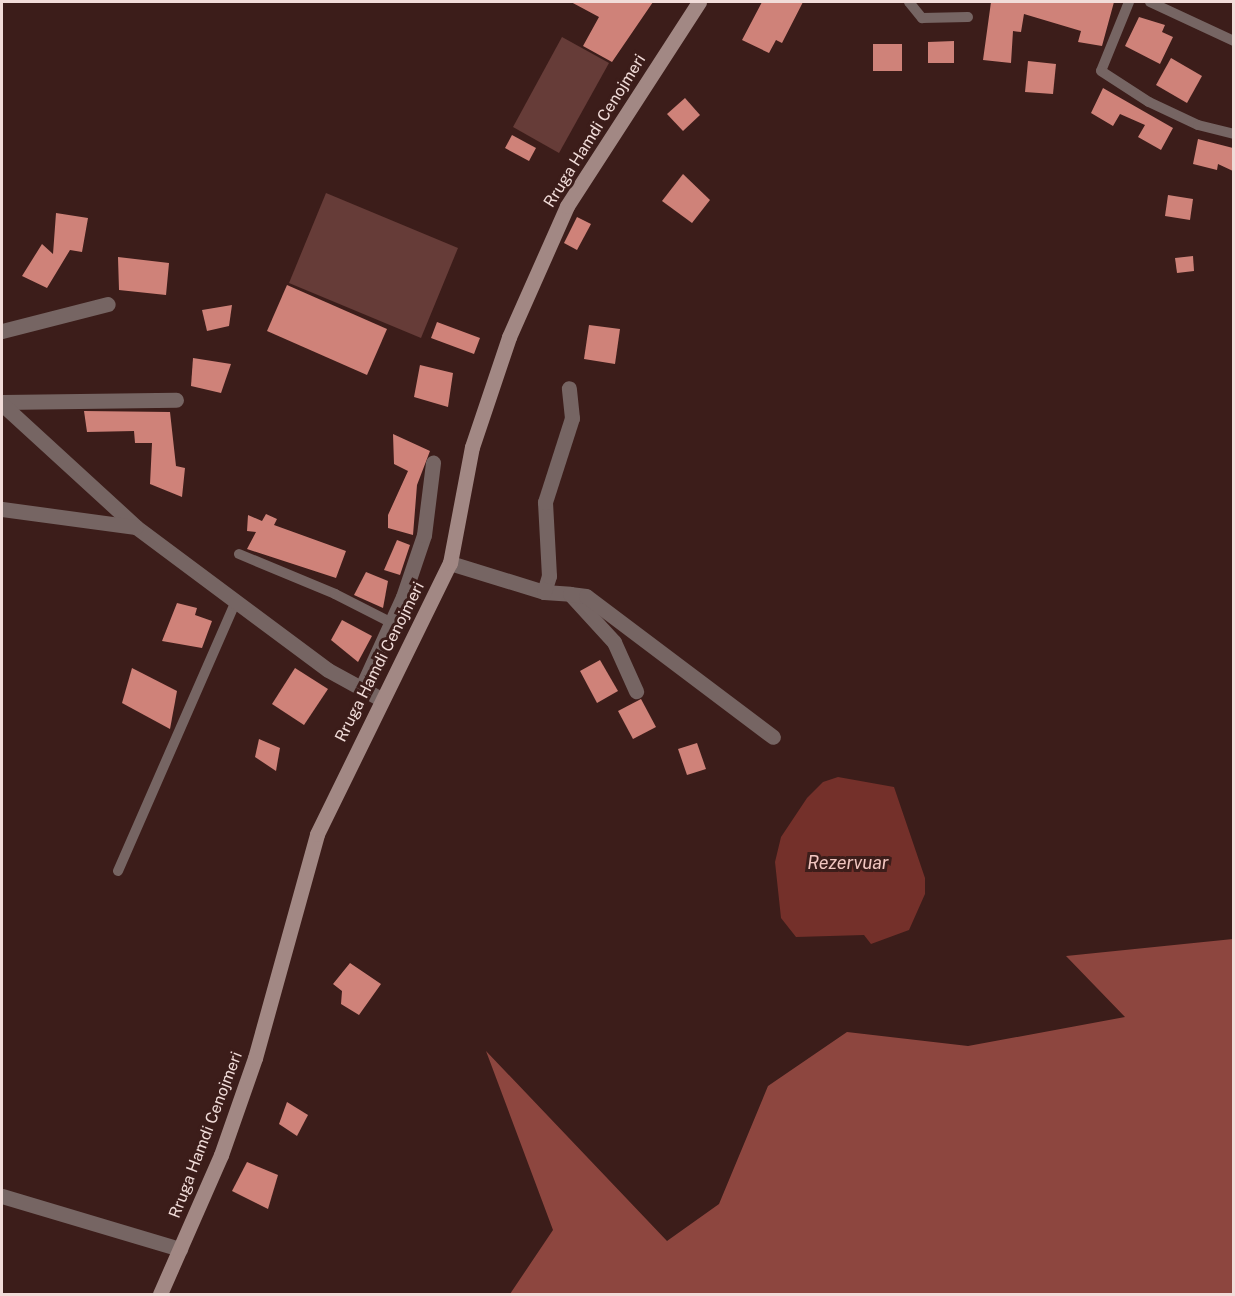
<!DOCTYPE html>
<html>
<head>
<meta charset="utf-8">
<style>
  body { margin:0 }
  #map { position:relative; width:1235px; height:1296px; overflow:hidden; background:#3c1d1a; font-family:"Public Sans",sans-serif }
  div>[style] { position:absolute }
  .green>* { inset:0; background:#663c38 }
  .forest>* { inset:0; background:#8d463f }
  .water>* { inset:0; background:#74302a }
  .building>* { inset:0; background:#cf8279 }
  .lane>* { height:10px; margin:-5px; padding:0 5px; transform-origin:5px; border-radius:5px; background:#766563 }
  .street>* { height:15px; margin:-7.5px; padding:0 7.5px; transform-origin:7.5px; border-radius:7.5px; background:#766563 }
  .secondary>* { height:15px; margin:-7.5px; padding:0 7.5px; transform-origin:7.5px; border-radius:7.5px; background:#a28884 }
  span { translate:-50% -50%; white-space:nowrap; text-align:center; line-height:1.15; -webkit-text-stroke:6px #3c1d1a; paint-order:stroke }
  .street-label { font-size:16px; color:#f1dcd9 }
  .water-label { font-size:18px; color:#f2c6c0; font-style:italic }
  .frame { position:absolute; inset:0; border:3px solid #f1dcd9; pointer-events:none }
</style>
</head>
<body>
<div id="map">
  <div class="green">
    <div style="clip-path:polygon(562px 37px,609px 63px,559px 153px,513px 127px)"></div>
    <div style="clip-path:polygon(326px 193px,458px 248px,421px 338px,289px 283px)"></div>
  </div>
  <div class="forest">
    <div style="clip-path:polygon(1233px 939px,1233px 1294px,510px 1294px,553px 1230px,486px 1051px,667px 1241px,719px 1204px,768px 1086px,847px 1032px,968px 1046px,1125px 1017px,1066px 956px)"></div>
  </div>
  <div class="water">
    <div style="clip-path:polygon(838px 777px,894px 787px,925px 878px,925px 894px,909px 930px,871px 944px,864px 935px,796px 937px,781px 918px,775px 862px,781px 837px,807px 798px,823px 782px)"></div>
  </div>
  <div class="building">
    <div style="clip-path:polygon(571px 2px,653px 2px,612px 62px,583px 46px,599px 17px)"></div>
    <div style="clip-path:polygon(762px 2px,803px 2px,782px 43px,776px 40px,769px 53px,742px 40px)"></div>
    <div style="clip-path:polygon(991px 2px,1114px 2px,1102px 46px,1078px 42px,1081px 31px,1024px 14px,1021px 32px,1013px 31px,1011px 63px,983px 60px)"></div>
    <div style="clip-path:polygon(1139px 17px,1165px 25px,1162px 32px,1173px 37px,1160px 64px,1125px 46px)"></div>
    <div style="clip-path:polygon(954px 41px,954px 63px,928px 63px,928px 42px)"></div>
    <div style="clip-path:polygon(873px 44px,902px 44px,902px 71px,873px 71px)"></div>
    <div style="clip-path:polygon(1171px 58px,1202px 76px,1187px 103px,1156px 85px)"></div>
    <div style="clip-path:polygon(1028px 61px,1056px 64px,1053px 94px,1025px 92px)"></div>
    <div style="clip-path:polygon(1103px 88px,1173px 128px,1161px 150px,1138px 137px,1145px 125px,1120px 114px,1113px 126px,1091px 113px)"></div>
    <div style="clip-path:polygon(685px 98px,700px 115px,683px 131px,667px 114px)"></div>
    <div style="clip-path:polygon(512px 135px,536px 148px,529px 161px,505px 148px)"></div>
    <div style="clip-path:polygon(1198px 139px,1233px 148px,1233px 171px,1218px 164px,1217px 170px,1193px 164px)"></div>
    <div style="clip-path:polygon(683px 174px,710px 200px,692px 223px,662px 201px)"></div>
    <div style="clip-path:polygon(1168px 195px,1193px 199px,1190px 220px,1165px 216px)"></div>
    <div style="clip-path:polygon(56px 213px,88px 218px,82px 252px,70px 250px,47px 288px,22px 276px,42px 244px,53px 254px)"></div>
    <div style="clip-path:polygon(577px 217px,591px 224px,577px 250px,564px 243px)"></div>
    <div style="clip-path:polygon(1193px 256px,1194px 271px,1177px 273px,1175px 258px)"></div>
    <div style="clip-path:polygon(118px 257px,169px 263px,166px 295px,119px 290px)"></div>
    <div style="clip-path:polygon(287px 285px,387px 329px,367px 375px,267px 331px)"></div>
    <div style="clip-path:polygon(232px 305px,229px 326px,207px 331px,202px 310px)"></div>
    <div style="clip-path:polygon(437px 322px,480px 338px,474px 354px,431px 338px)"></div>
    <div style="clip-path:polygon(589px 325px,620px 329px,615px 364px,584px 359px)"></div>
    <div style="clip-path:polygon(193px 358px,231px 364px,221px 393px,191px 386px)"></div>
    <div style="clip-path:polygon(420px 365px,453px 373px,448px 407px,414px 397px)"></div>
    <div style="clip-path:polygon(84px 411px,170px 412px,176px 466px,185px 468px,182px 497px,150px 484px,152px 443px,135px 443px,134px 431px,87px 432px)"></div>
    <div style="clip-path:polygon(393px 434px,430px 451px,417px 485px,413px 535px,388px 528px,388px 515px,408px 471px,394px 464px)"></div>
    <div style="clip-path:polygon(266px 514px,277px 519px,274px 525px,346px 551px,336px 578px,247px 549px,256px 532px,247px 531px,248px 515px,262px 521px)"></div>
    <div style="clip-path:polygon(397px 540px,410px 545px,400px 575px,384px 570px)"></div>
    <div style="clip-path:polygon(366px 572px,388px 581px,383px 608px,354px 595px)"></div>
    <div style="clip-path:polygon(177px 603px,197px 608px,195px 615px,212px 621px,202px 648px,162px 641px)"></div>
    <div style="clip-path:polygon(342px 620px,372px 636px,358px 662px,331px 640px)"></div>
    <div style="clip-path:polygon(600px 660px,618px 691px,597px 703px,580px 671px)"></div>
    <div style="clip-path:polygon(132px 668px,177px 691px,170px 729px,122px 703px)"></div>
    <div style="clip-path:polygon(295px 668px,328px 689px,304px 725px,272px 704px)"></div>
    <div style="clip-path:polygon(641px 699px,656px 727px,633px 739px,618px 711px)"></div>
    <div style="clip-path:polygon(259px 739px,280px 748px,276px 771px,255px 757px)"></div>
    <div style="clip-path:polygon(697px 743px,706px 769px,687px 775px,678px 749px)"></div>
    <div style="clip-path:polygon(350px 963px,381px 984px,359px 1015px,341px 1004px,342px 991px,333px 984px)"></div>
    <div style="clip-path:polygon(287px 1102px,308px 1115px,297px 1136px,279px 1124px)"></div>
    <div style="clip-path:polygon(247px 1162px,278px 1175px,268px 1209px,232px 1191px)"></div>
  </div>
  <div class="lane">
    <div style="left:909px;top:2px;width:21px;rotate:51deg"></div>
    <div style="left:922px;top:18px;width:46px;rotate:-1.2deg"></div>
    <div style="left:1129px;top:2px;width:74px;rotate:112.1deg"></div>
    <div style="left:1101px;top:71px;width:57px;rotate:32.9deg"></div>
    <div style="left:1149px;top:102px;width:54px;rotate:25.1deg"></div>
    <div style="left:1198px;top:125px;width:37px;rotate:14deg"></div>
    <div style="left:1150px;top:2px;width:93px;rotate:24.9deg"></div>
    <div style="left:239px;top:554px;width:104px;rotate:22.6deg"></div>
    <div style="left:335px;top:594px;width:64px;rotate:27deg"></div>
    <div style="left:118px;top:871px;width:295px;rotate:-66.4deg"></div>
  </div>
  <div class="street">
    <div style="left:2px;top:331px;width:109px;rotate:-14.3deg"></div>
    <div style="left:2px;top:402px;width:174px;rotate:-0.7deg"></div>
    <div style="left:2px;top:404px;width:182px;rotate:42.5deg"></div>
    <div style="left:136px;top:527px;width:239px;rotate:36.7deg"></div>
    <div style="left:328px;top:670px;width:60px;rotate:28.7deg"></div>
    <div style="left:2px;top:509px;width:135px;rotate:7.7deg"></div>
    <div style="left:450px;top:563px;width:98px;rotate:17.1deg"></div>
    <div style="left:544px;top:592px;width:26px;rotate:4deg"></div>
    <div style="left:570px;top:594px;width:65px;rotate:47.5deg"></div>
    <div style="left:614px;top:642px;width:54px;rotate:65.8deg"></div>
    <div style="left:544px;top:592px;width:17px;rotate:-73deg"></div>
    <div style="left:549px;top:576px;width:74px;rotate:-93.1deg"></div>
    <div style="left:545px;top:502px;width:88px;rotate:-72.2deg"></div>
    <div style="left:572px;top:418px;width:30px;rotate:-96deg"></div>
    <div style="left:570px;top:594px;width:16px;rotate:7deg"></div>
    <div style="left:586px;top:596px;width:234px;rotate:37deg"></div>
    <div style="left:361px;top:689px;width:101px;rotate:-65.5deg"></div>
    <div style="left:403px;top:597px;width:65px;rotate:-71.3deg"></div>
    <div style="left:424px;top:535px;width:73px;rotate:-82.9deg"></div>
    <div style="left:2px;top:1196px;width:186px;rotate:16.6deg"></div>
  </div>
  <div class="secondary">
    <div style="left:160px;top:1294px;width:152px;rotate:-66.3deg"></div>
    <div style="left:221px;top:1155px;width:103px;rotate:-70.7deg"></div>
    <div style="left:255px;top:1058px;width:232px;rotate:-74.5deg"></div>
    <div style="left:317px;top:834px;width:302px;rotate:-63.9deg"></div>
    <div style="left:450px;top:563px;width:118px;rotate:-79.3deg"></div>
    <div style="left:472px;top:447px;width:116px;rotate:-71.4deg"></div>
    <div style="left:509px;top:337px;width:143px;rotate:-66.1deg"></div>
    <div style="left:567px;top:206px;width:243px;rotate:-57.1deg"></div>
  </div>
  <div class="street-label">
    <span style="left:595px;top:131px;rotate:-58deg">Rruga Hamdi Cenojmeri</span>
    <span style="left:380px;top:662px;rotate:-63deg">Rruga Hamdi Cenojmeri</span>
    <span style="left:206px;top:1135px;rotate:-69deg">Rruga Hamdi Cenojmeri</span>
  </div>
  <div class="water-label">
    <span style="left:848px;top:863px">Rezervuar</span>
  </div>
  <div class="frame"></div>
</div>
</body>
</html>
